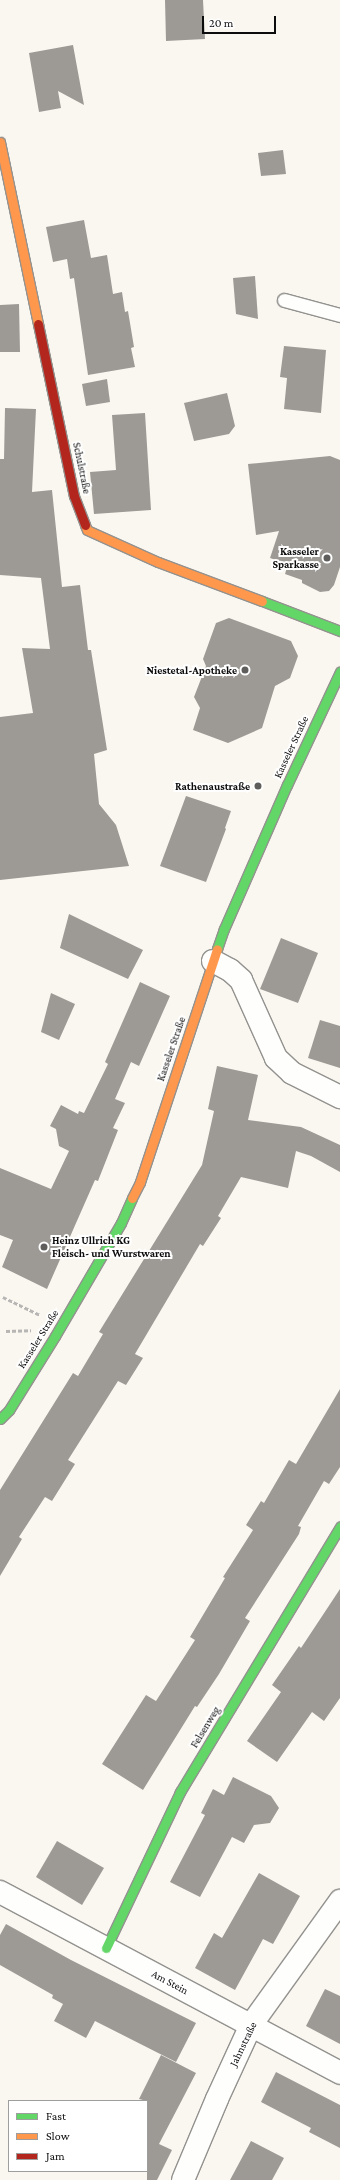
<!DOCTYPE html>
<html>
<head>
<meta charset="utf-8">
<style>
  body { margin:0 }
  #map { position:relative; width:340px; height:2180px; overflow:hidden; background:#faf7f0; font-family:"Crimson Pro",serif }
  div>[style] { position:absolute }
  .building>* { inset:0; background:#9d9a96 }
  .path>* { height:2.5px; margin-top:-1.25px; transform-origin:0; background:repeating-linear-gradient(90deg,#b7b6b5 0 4px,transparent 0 6px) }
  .roads { filter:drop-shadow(1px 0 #93928f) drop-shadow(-1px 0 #93928f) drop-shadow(0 1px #93928f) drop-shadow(0 -1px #93928f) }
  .lane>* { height:13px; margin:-6.5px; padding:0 6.5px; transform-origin:6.5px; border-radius:6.5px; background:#fefefd }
  .street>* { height:22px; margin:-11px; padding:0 11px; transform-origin:11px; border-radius:11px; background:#fefefd }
  .fast>* { height:9px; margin:-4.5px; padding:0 4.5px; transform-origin:4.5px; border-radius:4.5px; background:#63d668 }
  .slow>* { height:9px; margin:-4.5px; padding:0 4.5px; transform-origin:4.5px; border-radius:4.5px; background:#ff974d }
  .jam>* { height:9px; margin:-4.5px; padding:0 4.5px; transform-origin:4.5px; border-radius:4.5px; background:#b3261e }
  .dots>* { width:11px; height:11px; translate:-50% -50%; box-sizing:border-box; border:2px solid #fff; border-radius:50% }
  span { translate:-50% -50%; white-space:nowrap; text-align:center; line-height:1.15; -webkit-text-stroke:4px #fff; paint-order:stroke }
  .street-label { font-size:11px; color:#0c0c0c }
  .poi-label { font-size:11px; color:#0c0c0c; font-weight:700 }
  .right { translate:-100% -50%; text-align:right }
  .left { translate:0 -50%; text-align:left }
  .legend { position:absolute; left:8px; top:2100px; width:140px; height:72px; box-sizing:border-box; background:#fff; border:1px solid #9e9e9e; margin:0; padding:5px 7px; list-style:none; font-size:12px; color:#0c0c0c }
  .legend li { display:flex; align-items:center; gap:8px; height:20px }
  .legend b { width:20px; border:1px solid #9e9e9e }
  .scale { position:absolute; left:202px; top:16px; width:74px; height:18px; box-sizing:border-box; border:2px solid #0c0c0c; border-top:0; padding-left:5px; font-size:12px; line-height:14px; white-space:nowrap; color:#0c0c0c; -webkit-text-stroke:3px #fff; paint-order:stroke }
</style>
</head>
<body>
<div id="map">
  <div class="building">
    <div style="clip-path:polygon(165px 0,203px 0,205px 39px,166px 41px)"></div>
    <div style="clip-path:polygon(73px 45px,84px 105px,58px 91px,61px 108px,39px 112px,29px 53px)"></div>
    <div style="clip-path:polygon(283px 150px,286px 174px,261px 176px,258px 153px)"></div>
    <div style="clip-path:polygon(84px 220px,91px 258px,107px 255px,113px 294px,122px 292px,125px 312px,128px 311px,134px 347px,131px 348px,135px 367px,88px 375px,74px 278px,70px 279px,67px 259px,53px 262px,46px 227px)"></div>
    <div style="clip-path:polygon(255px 276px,258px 319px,236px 314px,233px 278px)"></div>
    <div style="clip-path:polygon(19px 304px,20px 352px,0 352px,0 305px)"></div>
    <div style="clip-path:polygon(284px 346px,326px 350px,321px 413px,284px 409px,287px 378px,280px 377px)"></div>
    <div style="clip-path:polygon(107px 379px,110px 402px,86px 406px,82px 384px)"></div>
    <div style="clip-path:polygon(227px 393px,235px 426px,229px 434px,194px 441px,184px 403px)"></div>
    <div style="clip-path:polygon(5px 408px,36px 409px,32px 492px,52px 490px,62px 587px,80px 585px,88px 650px,91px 650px,107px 750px,94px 754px,99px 804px,116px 825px,129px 866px,0 880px,0 717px,33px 713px,22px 648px,50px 649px,41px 578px,0 575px,0 459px,4px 459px)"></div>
    <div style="clip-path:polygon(145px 413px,151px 510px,94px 514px,90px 472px,116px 470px,112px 415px)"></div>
    <div style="clip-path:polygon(330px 456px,340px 460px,340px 567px,334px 585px,329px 591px,320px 592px,302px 583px,302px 580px,285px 574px,288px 564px,270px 558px,279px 531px,256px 535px,248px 464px)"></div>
    <div style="clip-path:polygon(229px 618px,291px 641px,298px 656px,290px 678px,275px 686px,262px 728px,228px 743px,193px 730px,200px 708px,194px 697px,206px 666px,203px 659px,216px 623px)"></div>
    <div style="clip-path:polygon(186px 796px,231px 811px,225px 828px,226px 829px,206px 882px,160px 866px)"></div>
    <div style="clip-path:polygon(69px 914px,143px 950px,128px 979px,60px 948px)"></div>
    <div style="clip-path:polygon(281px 938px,318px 953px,298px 1003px,260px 989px)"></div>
    <div style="clip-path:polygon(140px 982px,170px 996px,139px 1066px,131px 1062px,115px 1099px,125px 1103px,113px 1128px,118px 1130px,98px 1181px,95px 1180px,47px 1289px,2px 1267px,13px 1240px,0 1235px,0 1168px,51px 1189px,69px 1151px,59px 1146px,56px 1129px,50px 1126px,61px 1105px,78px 1114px,79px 1111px,84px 1113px,108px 1064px,105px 1062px)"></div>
    <div style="clip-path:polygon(51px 993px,75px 1004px,59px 1040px,41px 1032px)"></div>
    <div style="clip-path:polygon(320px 1020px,340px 1026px,340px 1068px,308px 1058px)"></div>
    <div style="clip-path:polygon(217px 1066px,258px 1075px,248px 1120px,301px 1127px,340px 1145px,340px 1172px,311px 1156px,296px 1151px,288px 1188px,241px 1177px,218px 1216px,221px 1218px,203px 1246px,200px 1244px,135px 1354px,143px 1358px,126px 1385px,118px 1381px,68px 1460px,75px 1464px,52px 1501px,45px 1497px,19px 1537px,22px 1539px,0 1576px,0 1490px,73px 1373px,78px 1376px,103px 1334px,99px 1332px,202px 1165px,214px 1111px,208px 1109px)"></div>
    <div style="clip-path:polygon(340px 1389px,340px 1467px,329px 1484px,324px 1481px,298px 1526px,301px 1527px,299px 1534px,245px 1618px,250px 1621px,219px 1674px,197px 1707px,195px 1706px,143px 1790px,102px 1764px,146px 1695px,156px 1701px,195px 1640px,190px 1637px,225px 1578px,223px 1577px,253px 1530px,246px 1525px,261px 1501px,264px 1503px,289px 1460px,296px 1464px)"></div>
    <div style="clip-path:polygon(340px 1589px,340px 1698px,324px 1721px,312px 1712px,277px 1762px,247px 1741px,281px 1692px,272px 1685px,299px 1646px,301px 1648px)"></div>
    <div style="clip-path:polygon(233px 1777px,271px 1796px,279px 1808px,270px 1823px,254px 1825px,244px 1843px,232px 1837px,200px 1897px,170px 1882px,205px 1815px,201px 1813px,213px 1789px,224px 1795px)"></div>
    <div style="clip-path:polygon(57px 1841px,104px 1868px,82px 1905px,36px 1877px)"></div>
    <div style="clip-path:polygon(259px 1873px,300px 1896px,273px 1944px,263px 1939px,235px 1990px,195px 1968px,214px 1933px,222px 1938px)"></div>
    <div style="clip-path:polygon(6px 1924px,71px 1960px,196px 2023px,176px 2062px,95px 2021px,86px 2038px,54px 2021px,63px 2004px,52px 1998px,53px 1995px,0 1965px,0 1935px)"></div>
    <div style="clip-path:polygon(325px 1989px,340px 1996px,340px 2044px,306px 2026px)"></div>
    <div style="clip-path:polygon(161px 2055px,196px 2073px,159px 2144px,172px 2150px,157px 2180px,147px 2180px,147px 2101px,139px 2099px)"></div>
    <div style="clip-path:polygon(276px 2072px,340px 2105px,340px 2148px,309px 2132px,311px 2128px,261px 2102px)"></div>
    <div style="clip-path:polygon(251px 2141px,284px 2158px,272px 2180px,230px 2180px)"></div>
  </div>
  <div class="path">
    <div style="left:3px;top:1297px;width:41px;rotate:25.9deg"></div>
    <div style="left:6px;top:1331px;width:25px;rotate:-2deg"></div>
  </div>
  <div class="roads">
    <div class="lane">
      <div style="left:284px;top:300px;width:58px;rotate:15deg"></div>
    </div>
    <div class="street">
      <div style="left:213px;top:961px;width:19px;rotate:28deg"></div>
      <div style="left:230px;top:970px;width:15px;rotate:42deg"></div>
      <div style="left:241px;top:980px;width:85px;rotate:65.8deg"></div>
      <div style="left:276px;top:1058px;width:22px;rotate:43deg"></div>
      <div style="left:292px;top:1073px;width:54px;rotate:26.6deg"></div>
      <div style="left:0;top:1892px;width:385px;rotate:28deg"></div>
      <div style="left:183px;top:2180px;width:88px;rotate:-67.2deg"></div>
      <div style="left:217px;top:2099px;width:81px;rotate:-65.3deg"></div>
      <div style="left:251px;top:2025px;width:153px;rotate:-54.3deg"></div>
    </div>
    <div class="fast">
      <div style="left:262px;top:601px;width:84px;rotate:21deg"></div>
      <div style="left:217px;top:949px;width:21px;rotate:-71deg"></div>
      <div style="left:224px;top:929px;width:157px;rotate:-66.4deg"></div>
      <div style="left:287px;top:785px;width:125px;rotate:-64.9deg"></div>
      <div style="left:0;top:1419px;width:13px;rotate:-45deg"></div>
      <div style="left:9px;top:1410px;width:87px;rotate:-58.1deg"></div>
      <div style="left:55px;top:1336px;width:131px;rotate:-59.7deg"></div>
      <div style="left:121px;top:1223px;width:27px;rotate:-66deg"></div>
      <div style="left:106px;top:1948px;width:173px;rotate:-64.6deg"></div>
      <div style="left:180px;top:1792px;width:310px;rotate:-58.9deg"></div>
    </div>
    <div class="slow">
      <div style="left:0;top:142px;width:186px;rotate:78.2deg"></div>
      <div style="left:85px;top:525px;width:5px;rotate:68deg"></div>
      <div style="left:87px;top:530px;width:78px;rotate:24.3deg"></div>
      <div style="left:158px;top:562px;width:111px;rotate:20.6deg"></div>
      <div style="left:132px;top:1198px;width:18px;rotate:-63deg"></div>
      <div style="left:140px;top:1182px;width:245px;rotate:-71.7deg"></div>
    </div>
    <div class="jam">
      <div style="left:38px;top:324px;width:176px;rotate:78.2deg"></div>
      <div style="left:74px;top:496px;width:31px;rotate:69deg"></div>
    </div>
  </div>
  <div class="dots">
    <div style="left:327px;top:558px;background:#5f5e5c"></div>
    <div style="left:245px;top:670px;background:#5f5e5c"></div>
    <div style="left:258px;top:786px;background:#5f5e5c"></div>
    <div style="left:44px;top:1247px;background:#5f5e5c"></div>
  </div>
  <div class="street-label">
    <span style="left:82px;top:468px;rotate:78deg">Schulstraße</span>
    <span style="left:291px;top:747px;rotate:-65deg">Kasseler Straße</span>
    <span style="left:171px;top:1049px;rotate:-71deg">Kasseler Straße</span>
    <span style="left:38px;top:1339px;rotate:-58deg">Kasseler Straße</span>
    <span style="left:205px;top:1727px;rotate:-59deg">Felsenweg</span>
    <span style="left:170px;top:1982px;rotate:28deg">Am Stein</span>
    <span style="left:243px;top:2044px;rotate:-64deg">Jahnstraße</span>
  </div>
  <div class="poi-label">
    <span class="right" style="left:319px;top:558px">Kasseler<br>Sparkasse</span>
    <span class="right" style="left:237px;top:670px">Niestetal-Apotheke</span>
    <span class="right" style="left:250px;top:786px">Rathenaustraße</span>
    <span class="left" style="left:52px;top:1247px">Heinz Ullrich KG<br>Fleisch- und Wurstwaren</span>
  </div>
  <ul class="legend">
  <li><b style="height:5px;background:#63d668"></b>Fast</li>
  <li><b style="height:5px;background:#ff974d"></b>Slow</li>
  <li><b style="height:5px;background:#b3261e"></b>Jam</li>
  </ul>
  <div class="scale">20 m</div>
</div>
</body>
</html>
